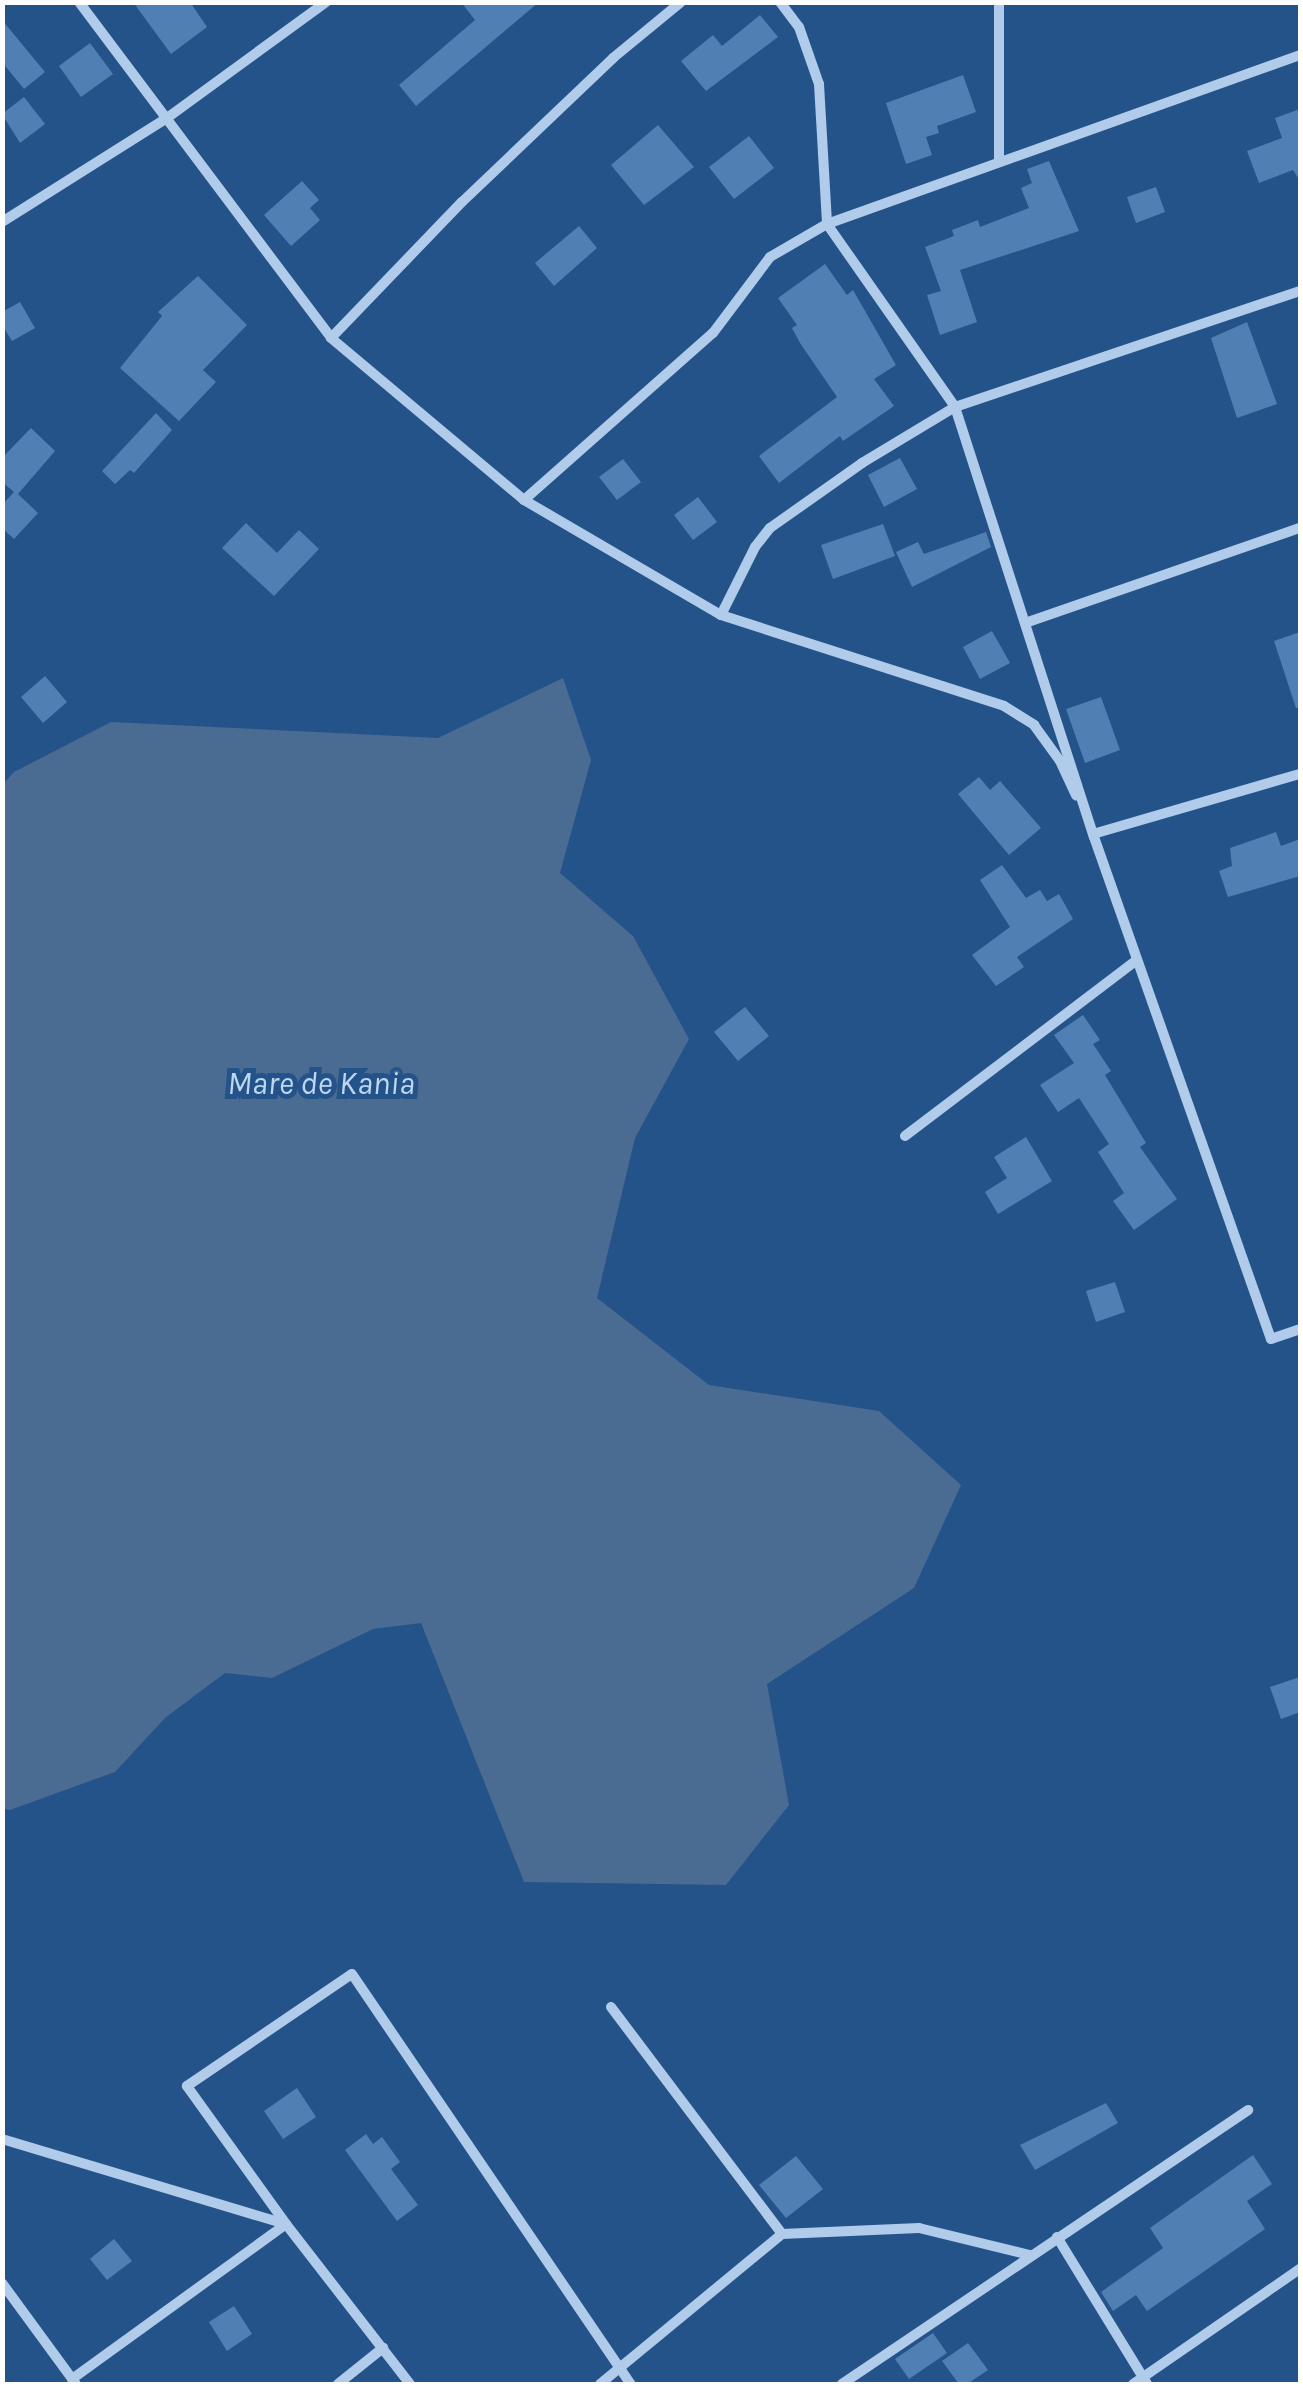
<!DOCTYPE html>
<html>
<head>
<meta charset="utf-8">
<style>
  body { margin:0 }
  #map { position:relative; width:1303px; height:2387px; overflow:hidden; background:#24538a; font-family:Karla,sans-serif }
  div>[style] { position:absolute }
  .water>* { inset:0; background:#4a6b92 }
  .building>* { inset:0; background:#507fb3 }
  .minor>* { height:10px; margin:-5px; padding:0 5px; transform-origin:5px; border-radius:5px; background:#b1ccea }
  span { translate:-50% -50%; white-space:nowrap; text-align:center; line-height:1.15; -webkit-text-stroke:10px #24538a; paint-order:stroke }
  .water-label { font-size:32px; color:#bdd6f1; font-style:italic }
  .frame { position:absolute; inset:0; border:5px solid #fff; pointer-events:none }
</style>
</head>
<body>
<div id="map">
  <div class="water">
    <div style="clip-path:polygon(563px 678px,591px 760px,560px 873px,633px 936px,689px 1039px,635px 1138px,597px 1298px,709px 1385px,879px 1411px,961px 1485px,914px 1588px,767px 1684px,789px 1805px,726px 1885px,524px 1882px,421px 1623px,373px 1629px,272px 1678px,225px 1673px,165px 1718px,115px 1772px,10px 1810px,3px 1809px,3px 784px,14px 772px,111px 722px,438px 738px)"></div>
  </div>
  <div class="building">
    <div style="clip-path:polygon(133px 2px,190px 2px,207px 27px,171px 54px)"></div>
    <div style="clip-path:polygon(461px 2px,539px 2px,416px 106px,399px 85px,475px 20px)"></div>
    <div style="clip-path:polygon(760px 15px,778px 37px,706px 91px,681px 61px,713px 35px,722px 46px)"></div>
    <div style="clip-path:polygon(2px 20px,45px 72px,24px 89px,2px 62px)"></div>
    <div style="clip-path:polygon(90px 43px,113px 74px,81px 97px,59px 66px)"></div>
    <div style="clip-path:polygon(963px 75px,976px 112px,937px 126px,939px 133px,926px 137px,932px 155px,906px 164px,886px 103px)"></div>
    <div style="clip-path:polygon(24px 97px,45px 124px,20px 143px,2px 114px)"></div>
    <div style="clip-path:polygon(1300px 109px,1300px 181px,1293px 170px,1259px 183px,1247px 151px,1282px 138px,1275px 118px)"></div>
    <div style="clip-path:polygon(658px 125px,694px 167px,644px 205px,611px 165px)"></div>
    <div style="clip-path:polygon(749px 136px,774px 168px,734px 199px,709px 167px)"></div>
    <div style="clip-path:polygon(1049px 161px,1079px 231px,960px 270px,977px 322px,940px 335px,927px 295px,941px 291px,925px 247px,954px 236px,952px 230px,978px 220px,980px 227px,1029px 208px,1021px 188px,1032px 183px,1027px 169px)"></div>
    <div style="clip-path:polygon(302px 181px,319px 200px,310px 208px,320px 220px,291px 246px,264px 215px)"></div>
    <div style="clip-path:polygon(1156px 187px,1165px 212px,1136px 223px,1127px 197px)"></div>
    <div style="clip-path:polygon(579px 226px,597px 248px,554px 286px,535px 263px)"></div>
    <div style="clip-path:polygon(825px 264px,847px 295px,853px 290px,896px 365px,874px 379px,894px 406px,843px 441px,840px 436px,779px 483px,759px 456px,837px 397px,800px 343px,792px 328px,797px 325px,778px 298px)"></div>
    <div style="clip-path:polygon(198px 276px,247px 325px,203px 370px,216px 382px,179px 421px,120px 368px,162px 316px,158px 312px)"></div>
    <div style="clip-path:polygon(20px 302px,35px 328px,12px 341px,2px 325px,2px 312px)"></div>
    <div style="clip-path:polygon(1247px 322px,1277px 404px,1237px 418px,1211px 338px)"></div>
    <div style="clip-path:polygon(156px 413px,172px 430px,134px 473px,130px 470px,115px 484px,102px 471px)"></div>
    <div style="clip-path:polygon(31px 428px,55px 451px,18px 494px,38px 513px,14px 539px,2px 528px,2px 505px,14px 492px,2px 482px,2px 458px)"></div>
    <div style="clip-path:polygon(900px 458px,917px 489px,884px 507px,868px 475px)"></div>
    <div style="clip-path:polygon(623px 459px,641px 482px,617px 500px,599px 477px)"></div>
    <div style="clip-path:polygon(698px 497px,717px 522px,693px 540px,674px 515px)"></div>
    <div style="clip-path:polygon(246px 523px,277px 553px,299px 530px,319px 549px,274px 596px,222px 548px)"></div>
    <div style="clip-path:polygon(883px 524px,895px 556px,833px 579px,821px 545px)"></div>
    <div style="clip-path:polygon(986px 532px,991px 547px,912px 587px,896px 552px,918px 542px,924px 554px)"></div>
    <div style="clip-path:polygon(992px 631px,1010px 663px,980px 679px,963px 647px)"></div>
    <div style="clip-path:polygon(1300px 632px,1300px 708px,1296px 708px,1274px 641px)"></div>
    <div style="clip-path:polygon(45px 676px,67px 702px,43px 723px,21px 697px)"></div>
    <div style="clip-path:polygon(1101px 697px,1120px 750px,1085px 763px,1066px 709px)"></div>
    <div style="clip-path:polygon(979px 777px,990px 790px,1000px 781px,1041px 828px,1009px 855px,958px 794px)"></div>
    <div style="clip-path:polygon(1276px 832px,1281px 846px,1300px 839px,1300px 876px,1228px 897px,1219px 871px,1232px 866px,1230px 848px)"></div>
    <div style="clip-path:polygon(1002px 865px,1026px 898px,1040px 890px,1047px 901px,1059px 894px,1073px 919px,1017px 957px,1024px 967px,996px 986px,972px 955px,1010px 927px,980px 880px)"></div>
    <div style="clip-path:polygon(745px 1007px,769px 1036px,738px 1061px,714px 1032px)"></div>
    <div style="clip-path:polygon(1083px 1015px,1100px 1040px,1093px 1044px,1111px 1071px,1105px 1075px,1146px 1143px,1140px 1147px,1177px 1199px,1134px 1230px,1113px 1201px,1124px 1193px,1098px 1152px,1109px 1144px,1079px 1098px,1058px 1112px,1040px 1085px,1074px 1063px,1054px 1035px)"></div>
    <div style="clip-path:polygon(1026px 1137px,1052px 1181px,998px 1214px,985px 1192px,1007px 1178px,994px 1157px)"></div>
    <div style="clip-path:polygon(1115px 1282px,1125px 1312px,1096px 1322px,1086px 1291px)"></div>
    <div style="clip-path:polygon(1300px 1677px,1300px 1712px,1281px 1719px,1270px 1687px)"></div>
    <div style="clip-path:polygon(297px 2088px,316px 2117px,283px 2139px,264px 2111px)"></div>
    <div style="clip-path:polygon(1106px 2103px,1118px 2123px,1035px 2170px,1020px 2145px)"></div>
    <div style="clip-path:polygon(366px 2134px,373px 2144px,382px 2137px,400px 2162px,391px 2169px,418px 2205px,397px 2221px,345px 2150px)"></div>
    <div style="clip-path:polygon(1253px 2155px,1272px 2184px,1247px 2201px,1265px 2229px,1147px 2311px,1136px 2295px,1113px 2311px,1101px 2292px,1163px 2248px,1150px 2228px)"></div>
    <div style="clip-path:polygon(796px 2156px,823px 2189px,786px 2218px,759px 2185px)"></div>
    <div style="clip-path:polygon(114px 2239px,132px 2261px,107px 2280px,90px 2259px)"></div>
    <div style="clip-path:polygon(234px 2306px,252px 2334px,227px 2351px,209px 2322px)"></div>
    <div style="clip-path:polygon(933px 2333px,947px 2353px,909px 2379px,895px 2359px)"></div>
    <div style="clip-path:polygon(968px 2343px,988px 2370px,967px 2384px,959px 2384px,942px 2361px)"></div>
  </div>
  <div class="minor">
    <div style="left:79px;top:2px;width:420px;rotate:53.1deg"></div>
    <div style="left:331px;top:338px;width:189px;rotate:-46.1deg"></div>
    <div style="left:462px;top:202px;width:209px;rotate:-43.6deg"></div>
    <div style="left:613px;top:58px;width:88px;rotate:-39.5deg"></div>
    <div style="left:780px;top:2px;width:31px;rotate:53deg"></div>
    <div style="left:799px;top:27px;width:60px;rotate:70.7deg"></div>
    <div style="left:819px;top:84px;width:140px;rotate:86.7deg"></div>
    <div style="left:827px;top:224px;width:223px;rotate:55deg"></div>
    <div style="left:955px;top:407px;width:452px;rotate:72.1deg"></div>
    <div style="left:1094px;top:837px;width:532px;rotate:70.58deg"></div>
    <div style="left:1271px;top:1339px;width:31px;rotate:-19deg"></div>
    <div style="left:999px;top:2px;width:160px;rotate:90deg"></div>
    <div style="left:2px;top:222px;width:195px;rotate:-32.2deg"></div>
    <div style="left:167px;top:118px;width:197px;rotate:-36.1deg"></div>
    <div style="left:331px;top:338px;width:252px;rotate:40deg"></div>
    <div style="left:524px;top:500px;width:228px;rotate:30.3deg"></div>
    <div style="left:721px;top:615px;width:76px;rotate:-63.4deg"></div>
    <div style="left:755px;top:547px;width:24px;rotate:-52deg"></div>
    <div style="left:770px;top:528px;width:113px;rotate:-35.2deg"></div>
    <div style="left:862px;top:463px;width:109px;rotate:-31.1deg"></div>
    <div style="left:955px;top:407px;width:364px;rotate:-18.6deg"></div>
    <div style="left:524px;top:500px;width:252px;rotate:-41.5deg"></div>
    <div style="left:713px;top:333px;width:95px;rotate:-53.1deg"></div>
    <div style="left:770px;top:257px;width:66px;rotate:-30.1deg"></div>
    <div style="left:827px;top:224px;width:502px;rotate:-19.66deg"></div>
    <div style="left:721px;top:615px;width:297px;rotate:17.8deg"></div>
    <div style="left:1004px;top:706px;width:36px;rotate:32deg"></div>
    <div style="left:1034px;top:725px;width:44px;rotate:54.2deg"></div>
    <div style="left:1060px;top:761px;width:38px;rotate:65deg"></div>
    <div style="left:1028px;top:622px;width:288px;rotate:-19.1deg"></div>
    <div style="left:1093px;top:834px;width:216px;rotate:-16.2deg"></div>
    <div style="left:905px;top:1136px;width:291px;rotate:-37.2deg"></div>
    <div style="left:611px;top:2007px;width:284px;rotate:53deg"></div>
    <div style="left:782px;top:2234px;width:137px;rotate:-2.5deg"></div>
    <div style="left:919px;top:2228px;width:114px;rotate:13.7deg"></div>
    <div style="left:2px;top:2139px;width:295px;rotate:16.7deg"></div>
    <div style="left:1057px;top:2237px;width:172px;rotate:58.5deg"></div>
    <div style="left:2px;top:2283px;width:125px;rotate:53.8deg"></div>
    <div style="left:72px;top:2379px;width:264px;rotate:-35.9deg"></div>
    <div style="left:338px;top:2384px;width:58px;rotate:-38.7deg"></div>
    <div style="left:410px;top:2384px;width:202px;rotate:-127.8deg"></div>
    <div style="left:286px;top:2224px;width:170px;rotate:-125.7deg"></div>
    <div style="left:187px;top:2086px;width:199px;rotate:-34.2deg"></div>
    <div style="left:352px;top:1974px;width:496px;rotate:55.8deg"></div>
    <div style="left:600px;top:2384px;width:236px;rotate:-39.5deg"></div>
    <div style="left:842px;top:2384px;width:490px;rotate:-34deg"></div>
    <div style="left:1133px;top:2384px;width:203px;rotate:-34.6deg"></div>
  </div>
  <div class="water-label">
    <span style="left:321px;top:1084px">Mare de Kania</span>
  </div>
  <div class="frame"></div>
</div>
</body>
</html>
